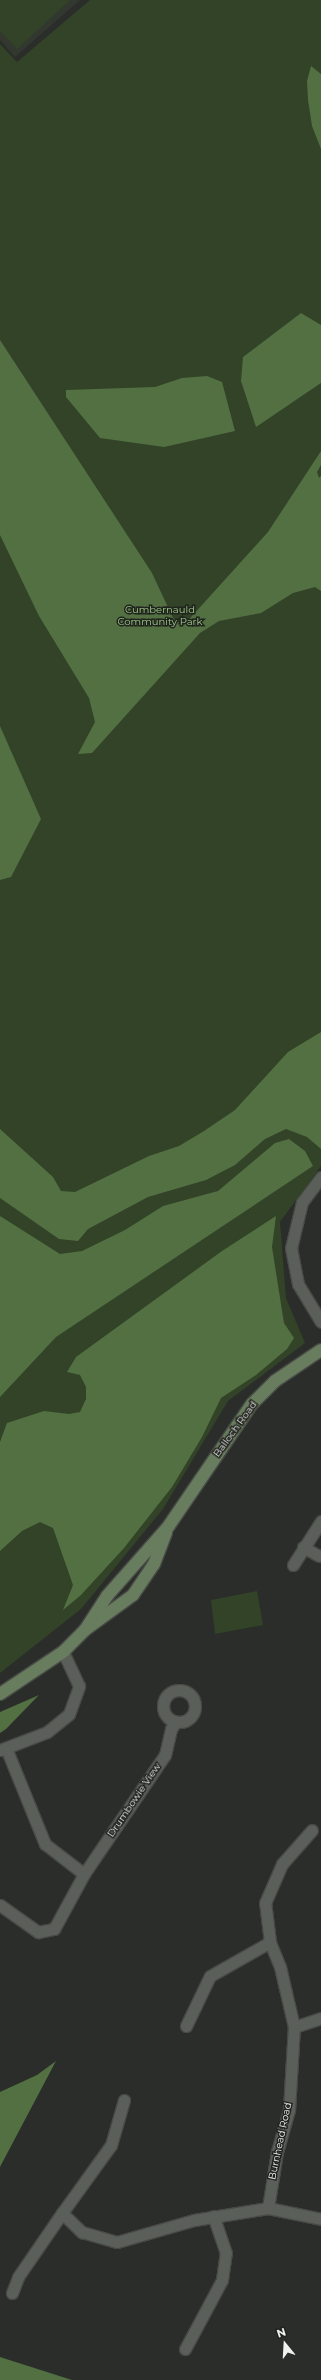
<!DOCTYPE html>
<html>
<head>
<meta charset="utf-8">
<style>
  body { margin:0 }
  #map { position:relative; width:321px; height:2380px; overflow:hidden; background:#2a2d29; font-family:Montserrat,sans-serif }
  div>[style] { position:absolute }
  .built>* { inset:0; background:#32382f }
  .green>* { inset:0; background:#324328 }
  .forest>* { inset:0; background:#527042 }
  .roads { filter:drop-shadow(1px 0 #484a46) drop-shadow(-1px 0 #484a46) drop-shadow(0 1px #484a46) drop-shadow(0 -1px #484a46) }
  .street>* { height:11px; margin:-5.5px; padding:0 5.5px; transform-origin:5.5px; border-radius:5.5px; background:#5b5f5a }
  .street>.ring { margin:-5.5px; padding:0; box-sizing:content-box; background:none; border:11px solid #5b5f5a; border-radius:50% }
  .secondary>* { height:12px; margin:-6px; padding:0 6px; transform-origin:6px; border-radius:6px; background:#687c5e }
  span { translate:-50% -50%; white-space:nowrap; text-align:center; line-height:1.15; -webkit-text-stroke:3px #21231f; paint-order:stroke }
  .park-label { font-size:10px; color:#a1cf88 }
  .street-label { font-size:10px; color:#f0f2ef }
  .north { position:absolute; left:265px; top:2324px; width:40px; height:40px; -webkit-text-stroke:3px #21231f; paint-order:stroke; rotate:342deg; font-size:11px; font-weight:700; line-height:16px; text-align:center; color:#f0f2ef }
  .north::after { content:''; display:block; margin:auto; width:14px; height:18px; background:#f0f2ef; clip-path:polygon(50% 0,100% 100%,50% 72%,0 100%) }
</style>
</head>
<body>
<div id="map">
  <div class="built">
    <div style="clip-path:polygon(0 0,80px 0,15px 57px,0 40px)"></div>
  </div>
  <div class="green">
    <div style="clip-path:polygon(0 0,70px 0,17px 49px,0 31px)"></div>
    <div style="clip-path:polygon(90px 0,321px 0,321px 1166px,280px 1222px,286px 1298px,305px 1343px,228px 1401px,163px 1509px,81px 1609px,0 1673px,0 44px,17px 62px)"></div>
    <div style="clip-path:polygon(257px 1591px,263px 1625px,215px 1634px,211px 1600px)"></div>
  </div>
  <div class="forest">
    <div style="clip-path:polygon(311px 66px,321px 74px,321px 149px,312px 126px,308px 100px,307px 81px)"></div>
    <div style="clip-path:polygon(301px 313px,321px 325px,321px 383px,256px 427px,241px 381px,243px 357px)"></div>
    <div style="clip-path:polygon(0 340px,152px 573px,173px 618px,183px 626px,268px 532px,321px 451px,321px 465px,317px 472px,319px 478px,321px 476px,321px 591px,315px 587px,293px 593px,261px 613px,219px 621px,200px 633px,92px 753px,78px 754px,95px 722px,89px 698px,39px 616px,0 535px)"></div>
    <div style="clip-path:polygon(207px 376px,222px 382px,235px 431px,164px 447px,100px 438px,66px 397px,66px 390px,155px 387px,182px 378px)"></div>
    <div style="clip-path:polygon(0 726px,41px 819px,11px 877px,0 880px)"></div>
    <div style="clip-path:polygon(321px 1032px,321px 1149px,307px 1137px,286px 1129px,265px 1139px,235px 1165px,206px 1180px,148px 1197px,88px 1229px,78px 1241px,59px 1239px,0 1198px,0 1129px,53px 1177px,61px 1191px,75px 1192px,149px 1156px,179px 1146px,204px 1131px,235px 1110px,288px 1052px)"></div>
    <div style="clip-path:polygon(289px 1139px,305px 1151px,313px 1166px,56px 1337px,0 1397px,0 1216px,60px 1254px,82px 1251px,125px 1230px,163px 1206px,218px 1191px,275px 1143px)"></div>
    <div style="clip-path:polygon(276px 1216px,272px 1247px,284px 1323px,294px 1338px,287px 1349px,256px 1375px,221px 1398px,202px 1437px,172px 1487px,124px 1548px,81px 1595px,63px 1610px,73px 1585px,53px 1528px,40px 1522px,22px 1531px,0 1551px,0 1442px,7px 1423px,44px 1411px,69px 1414px,80px 1412px,86px 1399px,86px 1387px,80px 1375px,67px 1372px,76px 1357px,222px 1251px)"></div>
    <div style="clip-path:polygon(39px 1695px,6px 1729px,0 1733px,0 1712px)"></div>
    <div style="clip-path:polygon(56px 2061px,1px 2165px,0 2167px,0 2092px,37px 2075px)"></div>
    <div style="clip-path:polygon(0 2357px,72px 2380px,0 2380px)"></div>
  </div>
  <div class="roads">
    <div class="street">
      <div style="left:321px;top:1177px;width:31px;rotate:127deg"></div>
      <div style="left:302px;top:1202px;width:47px;rotate:103.4deg"></div>
      <div style="left:291px;top:1248px;width:37px;rotate:79deg"></div>
      <div style="left:298px;top:1284px;width:44px;rotate:58.8deg"></div>
      <div style="left:303px;top:1547px;width:18px;rotate:29deg"></div>
      <div style="left:293px;top:1565px;width:52px;rotate:-57.5deg"></div>
      <div class="ring" style="left:163px;top:1690px;width:21px;height:21px"></div>
      <div style="left:6px;top:1748px;width:104px;rotate:67.9deg"></div>
      <div style="left:45px;top:1844px;width:49px;rotate:37.6deg"></div>
      <div style="left:84px;top:1874px;width:144px;rotate:-55.8deg"></div>
      <div style="left:165px;top:1755px;width:27px;rotate:-77deg"></div>
      <div style="left:171px;top:1729px;width:7px;rotate:-56deg"></div>
      <div style="left:0;top:1750px;width:50px;rotate:-21deg"></div>
      <div style="left:47px;top:1732px;width:28px;rotate:-39deg"></div>
      <div style="left:69px;top:1714px;width:30px;rotate:-70deg"></div>
      <div style="left:79px;top:1686px;width:38px;rotate:-115deg"></div>
      <div style="left:0;top:1905px;width:47px;rotate:35.4deg"></div>
      <div style="left:38px;top:1932px;width:16px;rotate:-11deg"></div>
      <div style="left:54px;top:1929px;width:63px;rotate:-61.4deg"></div>
      <div style="left:186px;top:2026px;width:55px;rotate:-64.4deg"></div>
      <div style="left:210px;top:1976px;width:69px;rotate:-29.5deg"></div>
      <div style="left:294px;top:2027px;width:62px;rotate:-103.1deg"></div>
      <div style="left:280px;top:1967px;width:27px;rotate:-112deg"></div>
      <div style="left:270px;top:1942px;width:39px;rotate:-97deg"></div>
      <div style="left:265px;top:1903px;width:43px;rotate:-66.4deg"></div>
      <div style="left:282px;top:1864px;width:45px;rotate:-48.6deg"></div>
      <div style="left:124px;top:2100px;width:47px;rotate:106.1deg"></div>
      <div style="left:111px;top:2145px;width:84px;rotate:125.8deg"></div>
      <div style="left:62px;top:2213px;width:28px;rotate:44deg"></div>
      <div style="left:82px;top:2232px;width:36px;rotate:16deg"></div>
      <div style="left:117px;top:2242px;width:80px;rotate:-15.9deg"></div>
      <div style="left:194px;top:2220px;width:75px;rotate:-9.2deg"></div>
      <div style="left:268px;top:2208px;width:54px;rotate:11.7deg"></div>
      <div style="left:268px;top:2208px;width:57px;rotate:-80.9deg"></div>
      <div style="left:277px;top:2152px;width:44px;rotate:-74.1deg"></div>
      <div style="left:289px;top:2110px;width:83px;rotate:-86.6deg"></div>
      <div style="left:294px;top:2027px;width:28px;rotate:-18deg"></div>
      <div style="left:12px;top:2293px;width:17px;rotate:-69deg"></div>
      <div style="left:18px;top:2277px;width:78px;rotate:-55.5deg"></div>
      <div style="left:185px;top:2349px;width:78px;rotate:-61.8deg"></div>
      <div style="left:222px;top:2280px;width:27px;rotate:-82deg"></div>
      <div style="left:226px;top:2253px;width:39px;rotate:-109deg"></div>
    </div>
    <div class="secondary">
      <div style="left:85px;top:1630px;width:40px;rotate:-57.1deg"></div>
      <div style="left:107px;top:1596px;width:92px;rotate:-48.5deg"></div>
      <div style="left:168px;top:1527px;width:149px;rotate:-55.7deg"></div>
      <div style="left:252px;top:1404px;width:33px;rotate:-45deg"></div>
      <div style="left:275px;top:1381px;width:55px;rotate:-34deg"></div>
      <div style="left:0;top:1694px;width:76px;rotate:-33.7deg"></div>
      <div style="left:63px;top:1652px;width:31px;rotate:-45deg"></div>
      <div style="left:85px;top:1630px;width:59px;rotate:-36.1deg"></div>
      <div style="left:133px;top:1595px;width:37px;rotate:-56deg"></div>
      <div style="left:154px;top:1564px;width:34px;rotate:-69deg"></div>
    </div>
  </div>
  <div class="park-label">
    <span style="left:160px;top:615px">Cumbernauld<br>Community Park</span>
  </div>
  <div class="street-label">
    <span style="left:235px;top:1429px;rotate:-54deg">Balloch Road</span>
    <span style="left:134px;top:1800px;rotate:-56deg">Drumbowie View</span>
    <span style="left:280px;top:2141px;rotate:-78deg">Burnhead Road</span>
  </div>
  <div class="north">N</div>
</div>
</body>
</html>
